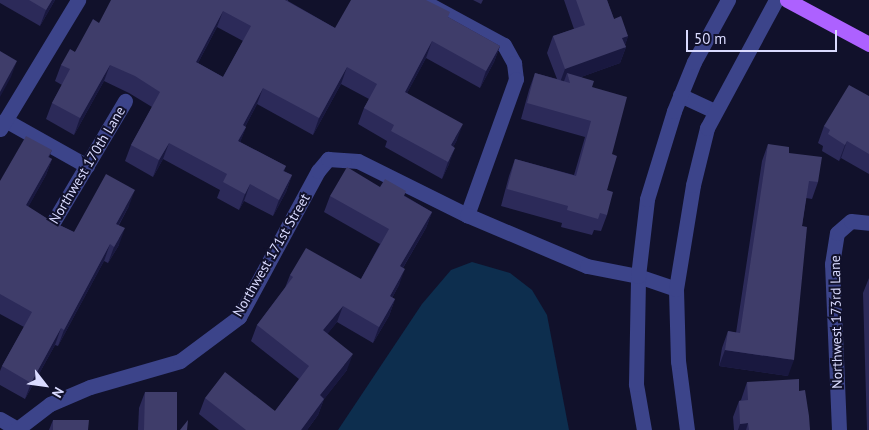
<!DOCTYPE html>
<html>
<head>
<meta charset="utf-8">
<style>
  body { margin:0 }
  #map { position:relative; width:869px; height:430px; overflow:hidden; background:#11112b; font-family:"PT Sans",sans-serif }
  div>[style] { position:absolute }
  .water>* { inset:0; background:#0d2e4e }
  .minor>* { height:15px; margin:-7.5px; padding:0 7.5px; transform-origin:7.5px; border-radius:7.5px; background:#3c448a }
  .major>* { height:15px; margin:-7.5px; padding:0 7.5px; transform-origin:7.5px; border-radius:7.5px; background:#ad61ff }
  .wall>* { inset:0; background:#2c2a59 }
  .shaded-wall>* { inset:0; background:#19183f }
  .building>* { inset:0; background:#3f3d6a }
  span { translate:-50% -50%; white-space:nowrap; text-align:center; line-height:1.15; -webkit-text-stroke:4px #11112b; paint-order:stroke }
  .street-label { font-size:14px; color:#dadbff }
  .north { position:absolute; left:20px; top:360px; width:50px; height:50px; -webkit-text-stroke:4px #11112b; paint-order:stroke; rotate:120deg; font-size:14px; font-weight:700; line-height:20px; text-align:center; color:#dadbff }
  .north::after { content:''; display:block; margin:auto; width:18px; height:22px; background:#dadbff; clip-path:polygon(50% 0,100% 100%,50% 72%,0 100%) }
  .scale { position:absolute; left:686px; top:30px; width:151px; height:22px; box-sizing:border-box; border:2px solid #dadbff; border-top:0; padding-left:6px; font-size:15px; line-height:18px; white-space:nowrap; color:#dadbff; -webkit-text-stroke:4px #11112b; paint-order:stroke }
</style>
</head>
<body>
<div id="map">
  <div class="water">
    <div style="clip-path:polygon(472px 262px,510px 273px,532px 290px,547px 315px,569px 430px,338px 430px,422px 304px,451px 270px)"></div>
  </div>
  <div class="minor">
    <div style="left:421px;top:0;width:94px;rotate:28.5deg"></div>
    <div style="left:504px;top:45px;width:21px;rotate:61deg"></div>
    <div style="left:514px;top:63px;width:16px;rotate:83deg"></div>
    <div style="left:516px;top:79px;width:145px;rotate:109.8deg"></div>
    <div style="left:680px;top:95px;width:38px;rotate:25deg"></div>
    <div style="left:5px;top:120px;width:94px;rotate:29.3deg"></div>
    <div style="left:0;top:129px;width:151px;rotate:-58.8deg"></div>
    <div style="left:49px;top:229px;width:149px;rotate:-59.3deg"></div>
    <div style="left:0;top:419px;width:20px;rotate:30deg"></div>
    <div style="left:16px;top:430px;width:43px;rotate:-37.4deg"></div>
    <div style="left:50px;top:404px;width:43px;rotate:-23deg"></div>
    <div style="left:90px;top:387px;width:94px;rotate:-16.1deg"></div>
    <div style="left:180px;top:361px;width:74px;rotate:-36.7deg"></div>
    <div style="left:239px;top:317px;width:166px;rotate:-61.6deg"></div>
    <div style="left:318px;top:171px;width:16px;rotate:-50deg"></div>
    <div style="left:328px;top:159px;width:30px;rotate:4deg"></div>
    <div style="left:358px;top:161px;width:122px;rotate:26.4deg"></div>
    <div style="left:467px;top:215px;width:130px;rotate:23deg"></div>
    <div style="left:587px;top:266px;width:52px;rotate:11.1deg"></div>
    <div style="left:638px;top:276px;width:40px;rotate:18.9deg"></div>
    <div style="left:644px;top:430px;width:47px;rotate:-99.9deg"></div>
    <div style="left:636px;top:384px;width:108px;rotate:-88.9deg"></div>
    <div style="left:638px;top:276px;width:78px;rotate:-83.3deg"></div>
    <div style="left:647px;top:199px;width:92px;rotate:-72.9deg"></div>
    <div style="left:674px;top:111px;width:53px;rotate:-67.8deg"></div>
    <div style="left:694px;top:62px;width:71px;rotate:-61.3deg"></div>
    <div style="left:687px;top:430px;width:70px;rotate:-97.4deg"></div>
    <div style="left:678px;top:361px;width:72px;rotate:-91.6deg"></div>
    <div style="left:676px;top:289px;width:105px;rotate:-80.7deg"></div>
    <div style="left:693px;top:185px;width:59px;rotate:-76.2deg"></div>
    <div style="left:707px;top:128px;width:145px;rotate:-61.7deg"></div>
    <div style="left:839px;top:430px;width:166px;rotate:-92.4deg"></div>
    <div style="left:832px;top:264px;width:31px;rotate:-81deg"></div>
    <div style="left:837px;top:233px;width:18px;rotate:-41deg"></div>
    <div style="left:851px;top:221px;width:18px;rotate:6deg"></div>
  </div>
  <div class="major">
    <div style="left:787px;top:0;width:93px;rotate:28.2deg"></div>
  </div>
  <div class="wall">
    <div style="clip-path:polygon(0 0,55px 0,40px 26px,0 3px)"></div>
    <div style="clip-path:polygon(evenodd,288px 0,288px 1px,335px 28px,448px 17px,500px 46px,494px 62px,480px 88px,426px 58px,407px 93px,457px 140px,453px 147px,449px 164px,442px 179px,385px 147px,387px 141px,358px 124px,364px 108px,369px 99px,341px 84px,313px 135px,257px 104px,245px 127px,246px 127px,240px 142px,286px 166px,284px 171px,292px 175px,286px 192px,273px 216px,244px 201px,239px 210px,217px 198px,220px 190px,163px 159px,153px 177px,125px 161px,131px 145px,152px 107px,129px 93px,104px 81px,74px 135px,46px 119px,52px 103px,62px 85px,55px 81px,61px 65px,75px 52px,99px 23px,288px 0,217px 27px,243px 41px,223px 77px,198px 63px,217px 27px)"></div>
    <div style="clip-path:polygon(473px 0,483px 0,481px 4px)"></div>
    <div style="clip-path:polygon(564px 0,607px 0,614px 19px,628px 36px,625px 45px,626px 47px,620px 63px,581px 77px,592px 87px,612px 154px,607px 190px,607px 215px,601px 231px,594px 230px,592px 235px,561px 227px,562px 223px,501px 206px,509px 176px,515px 159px,574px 175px,585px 137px,521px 119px,529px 90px,535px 73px,557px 79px,547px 53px,553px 36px,574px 29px)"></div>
    <div style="clip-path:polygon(869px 96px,869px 174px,841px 158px,839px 161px,822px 151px,823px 146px,818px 143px,824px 126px)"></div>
    <div style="clip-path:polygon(768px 144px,789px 153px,818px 182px,812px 199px,806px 198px,802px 226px,788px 376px,719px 366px,722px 348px,728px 331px,736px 333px,762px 161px)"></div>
    <div style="clip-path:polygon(52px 150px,49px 157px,52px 159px,46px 175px,28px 207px,51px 221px,74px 232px,129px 206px,119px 225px,119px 245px,108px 263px,104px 261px,58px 346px,55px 345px,25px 399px,0 385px,0 371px,2px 366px,24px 327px,0 314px,0 181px)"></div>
    <div style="clip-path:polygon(380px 187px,405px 196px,432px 212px,426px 228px,403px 268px,399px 285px,392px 298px,395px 299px,389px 316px,373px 343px,337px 322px,327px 334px,347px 370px,324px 399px,318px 415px,307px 430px,219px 430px,199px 414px,205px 398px,275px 411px,299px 379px,251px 341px,257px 325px,285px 288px,290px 275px,361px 279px,380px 244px,324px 212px,330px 196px)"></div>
    <div style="clip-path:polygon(869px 278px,869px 430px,867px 430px,863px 293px)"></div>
    <div style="clip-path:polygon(747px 382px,799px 391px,810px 430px,734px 430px,733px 417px,739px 401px,741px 400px)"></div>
    <div style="clip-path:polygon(145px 392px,177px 430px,138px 430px,139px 408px)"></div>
    <div style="clip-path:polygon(53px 420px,88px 430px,49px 430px)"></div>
  </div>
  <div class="shaded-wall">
    <div style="clip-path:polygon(52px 0,55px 0,40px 26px,46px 10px)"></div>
    <div style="clip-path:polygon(223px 11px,217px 27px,190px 78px,196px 62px)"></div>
    <div style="clip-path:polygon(628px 36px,624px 48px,626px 47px,620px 63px,570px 81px,567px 73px,563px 84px,559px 85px,565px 69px,622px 38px)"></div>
    <div style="clip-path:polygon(432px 41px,426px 58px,399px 108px,405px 92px)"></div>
    <div style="clip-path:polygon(500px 46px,494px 62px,480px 88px,486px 71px)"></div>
    <div style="clip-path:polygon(17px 61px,11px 77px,0 97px,0 92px)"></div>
    <div style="clip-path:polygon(110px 65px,104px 81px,74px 135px,80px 118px)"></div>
    <div style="clip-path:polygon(347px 67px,341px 84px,313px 135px,319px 118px)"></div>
    <div style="clip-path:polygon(263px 88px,257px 104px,237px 142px,243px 125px)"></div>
    <div style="clip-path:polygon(463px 124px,457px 140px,445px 162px,451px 145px)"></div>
    <div style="clip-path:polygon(246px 127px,240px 143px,238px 141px)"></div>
    <div style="clip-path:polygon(847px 141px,841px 158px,839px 161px,845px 145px)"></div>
    <div style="clip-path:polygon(169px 143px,163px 159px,153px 177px,159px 160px)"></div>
    <div style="clip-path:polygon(455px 148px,449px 164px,442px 179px,448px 162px)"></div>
    <div style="clip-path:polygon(52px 159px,46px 175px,20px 222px,26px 205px)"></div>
    <div style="clip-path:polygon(292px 175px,286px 192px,273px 216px,279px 200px)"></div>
    <div style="clip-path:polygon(250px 184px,244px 201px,239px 210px,245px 194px)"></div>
    <div style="clip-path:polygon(135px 190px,129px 206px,110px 240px,116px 224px)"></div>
    <div style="clip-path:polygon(432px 212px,426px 228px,394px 283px,400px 266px)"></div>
    <div style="clip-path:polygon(125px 228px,119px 245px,108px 263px,114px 247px)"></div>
    <div style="clip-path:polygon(110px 244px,104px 261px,58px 346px,64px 330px)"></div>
    <div style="clip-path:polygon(405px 269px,399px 285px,384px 313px,390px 296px)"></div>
    <div style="clip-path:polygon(395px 299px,389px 316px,373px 343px,379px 327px)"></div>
    <div style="clip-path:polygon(343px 306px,337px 322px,317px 347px,323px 330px)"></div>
    <div style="clip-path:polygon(61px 328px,55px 345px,25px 399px,31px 383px)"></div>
    <div style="clip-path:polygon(725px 350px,794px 360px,788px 376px,719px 366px)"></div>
    <div style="clip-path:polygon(353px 354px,347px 370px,314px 412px,320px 395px)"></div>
    <div style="clip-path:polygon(324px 399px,318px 415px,307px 430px,301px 430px)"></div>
    <div style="clip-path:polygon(748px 423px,746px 430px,738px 430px,740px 424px)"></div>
  </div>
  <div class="building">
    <div style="clip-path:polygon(29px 0,52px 0,46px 10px)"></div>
    <div style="clip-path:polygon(evenodd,111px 0,285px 0,335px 28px,351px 0,426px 0,450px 12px,448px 17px,500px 46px,486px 71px,432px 41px,405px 92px,463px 124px,451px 145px,455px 148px,448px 162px,391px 131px,394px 125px,364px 108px,377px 84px,347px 67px,319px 118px,263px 88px,243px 125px,246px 127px,238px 141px,286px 166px,283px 171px,292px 175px,279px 200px,250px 184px,245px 194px,223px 182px,227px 174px,169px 143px,159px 160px,131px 145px,160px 92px,135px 76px,110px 65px,80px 118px,52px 103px,70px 69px,61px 65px,70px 49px,75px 52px,93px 19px,99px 23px,111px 0,223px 11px,251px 26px,223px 77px,196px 62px,223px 11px)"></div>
    <div style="clip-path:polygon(576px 0,607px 0,614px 19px,621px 16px,628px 36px,622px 38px,626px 47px,565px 69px,553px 36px,585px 25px)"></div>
    <div style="clip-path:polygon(0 51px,17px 61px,0 92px)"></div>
    <div style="clip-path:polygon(535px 73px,570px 83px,567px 73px,594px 81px,592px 87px,627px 97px,612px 154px,617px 156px,607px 190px,613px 192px,607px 215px,600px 213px,598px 219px,567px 210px,568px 206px,507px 189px,515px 159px,576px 176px,591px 121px,527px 103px)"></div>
    <div style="clip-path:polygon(849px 85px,869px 96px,869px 154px,847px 141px,845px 145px,828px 134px,830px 130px,824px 126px)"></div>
    <div style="clip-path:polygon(26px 136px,52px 150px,48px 157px,52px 159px,26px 205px,51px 221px,74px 232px,106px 174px,135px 190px,116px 224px,125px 228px,114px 247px,110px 244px,64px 330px,61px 328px,31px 383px,2px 366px,32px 312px,0 294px,0 181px)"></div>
    <div style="clip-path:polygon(768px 144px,789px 147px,789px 153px,822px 157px,818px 182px,809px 181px,802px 226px,807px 227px,794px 360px,725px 350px,728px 331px,740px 333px)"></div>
    <div style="clip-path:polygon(347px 167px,380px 187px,385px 179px,406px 191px,404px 196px,432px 212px,400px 266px,405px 269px,390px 296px,395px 299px,379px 327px,343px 306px,323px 330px,353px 354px,320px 395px,324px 399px,301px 430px,246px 430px,205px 398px,225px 372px,275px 411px,309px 366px,257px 325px,293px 277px,290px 275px,306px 248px,361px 279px,389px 229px,330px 196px)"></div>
    <div style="clip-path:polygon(799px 379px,799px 391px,805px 390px,809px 416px,810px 430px,749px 430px,748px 423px,740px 424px,739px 401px,748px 400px,747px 382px)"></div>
    <div style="clip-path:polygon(145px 392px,177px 392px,177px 430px,144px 430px)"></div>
    <div style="clip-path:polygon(53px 420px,89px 420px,88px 430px,53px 430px)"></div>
    <div style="clip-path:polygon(188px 420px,187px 430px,180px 430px)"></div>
  </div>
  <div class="street-label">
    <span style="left:87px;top:165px;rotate:-59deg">Northwest 170th Lane</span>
    <span style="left:271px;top:255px;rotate:-60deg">Northwest 171st Street</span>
    <span style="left:836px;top:322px;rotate:-91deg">Northwest 173rd Lane</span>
  </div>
  <div class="north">N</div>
  <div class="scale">50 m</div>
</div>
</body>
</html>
